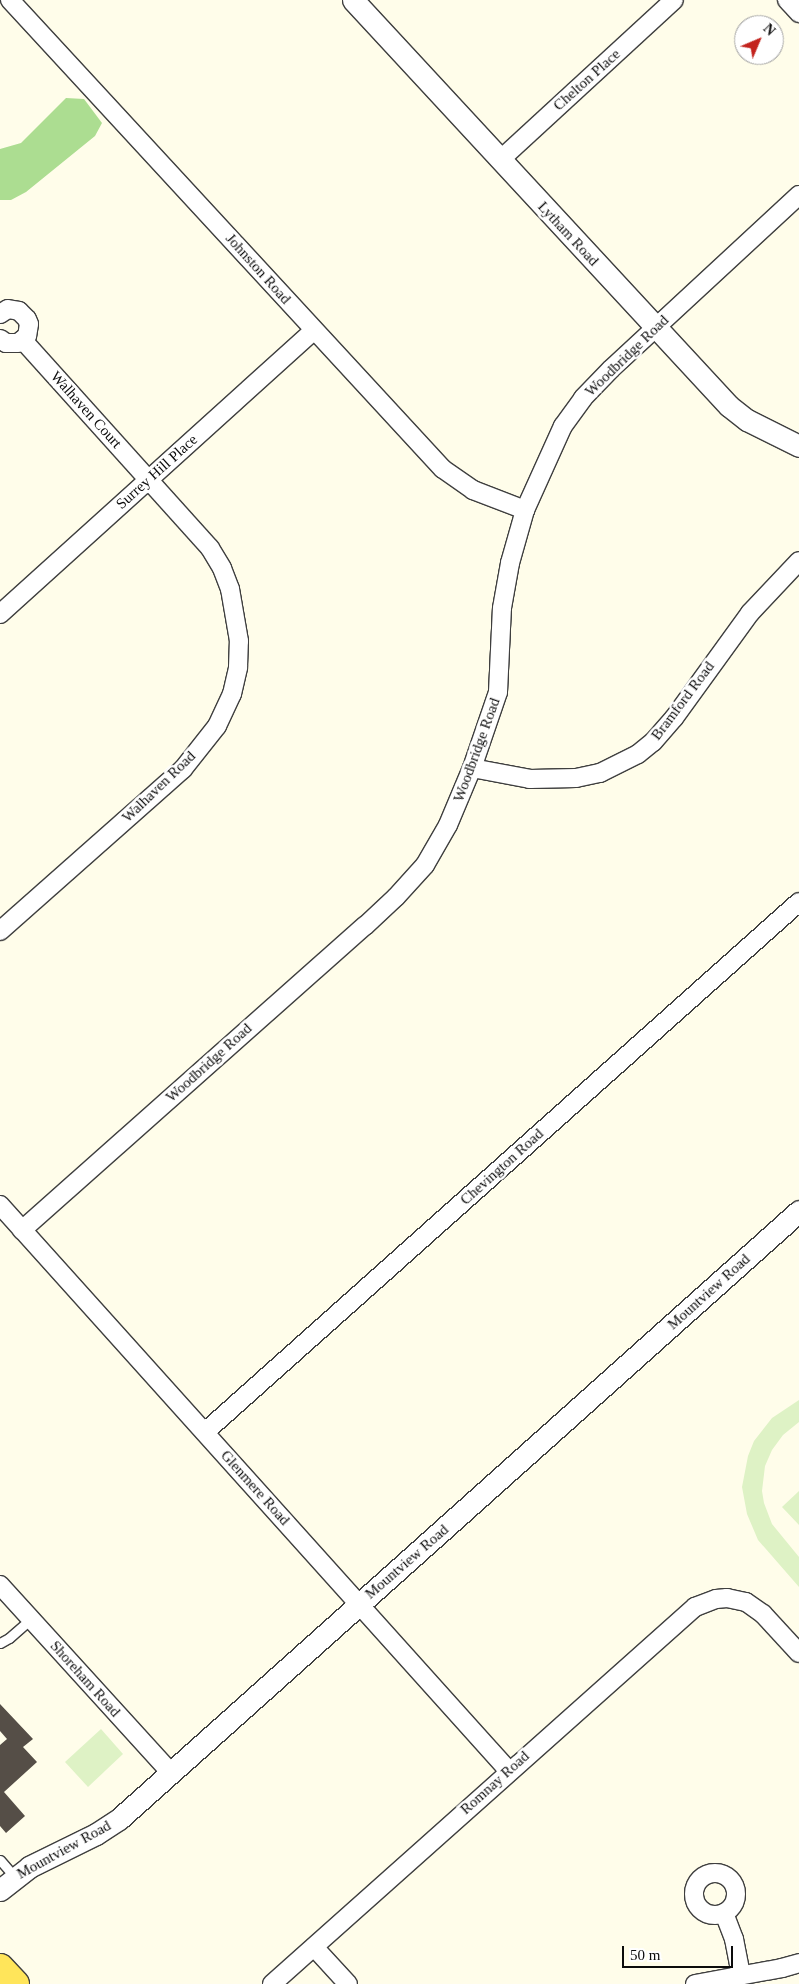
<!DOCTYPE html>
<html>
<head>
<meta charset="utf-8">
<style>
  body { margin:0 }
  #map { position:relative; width:799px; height:1984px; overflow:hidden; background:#fffdea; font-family:Georgia,serif }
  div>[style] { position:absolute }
  .forest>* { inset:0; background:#acdd91 }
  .pitch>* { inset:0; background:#def2c5 }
  .building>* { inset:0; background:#554e47 }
  .roads { filter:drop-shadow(1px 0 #3f3f3f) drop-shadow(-1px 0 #3f3f3f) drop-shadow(0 1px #3f3f3f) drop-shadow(0 -1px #3f3f3f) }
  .service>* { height:9px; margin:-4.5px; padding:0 4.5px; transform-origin:4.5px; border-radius:4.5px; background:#fff }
  .minor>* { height:18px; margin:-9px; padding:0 9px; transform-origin:9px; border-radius:9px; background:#fff }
  .minor>.ring { margin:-9px; padding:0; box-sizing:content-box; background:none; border:18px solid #fff; border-radius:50% }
  .tertiary>* { height:21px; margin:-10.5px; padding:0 10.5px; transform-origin:10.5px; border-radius:10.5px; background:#fff }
  .primary>* { height:28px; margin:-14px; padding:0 14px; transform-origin:14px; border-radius:14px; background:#ffe55a }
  span { translate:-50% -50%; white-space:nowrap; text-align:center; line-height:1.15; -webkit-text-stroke:5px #fff; paint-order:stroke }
  .street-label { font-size:15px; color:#0c0c0c }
  .north { position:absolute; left:734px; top:15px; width:50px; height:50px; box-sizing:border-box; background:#fff; border:1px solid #9e9e9e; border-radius:50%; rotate:45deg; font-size:14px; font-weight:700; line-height:20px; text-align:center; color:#0c0c0c }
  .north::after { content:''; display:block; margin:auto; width:18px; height:22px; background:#c3231d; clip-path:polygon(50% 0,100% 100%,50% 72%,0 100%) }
  .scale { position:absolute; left:622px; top:1946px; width:111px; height:22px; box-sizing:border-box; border:2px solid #0c0c0c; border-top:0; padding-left:6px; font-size:15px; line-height:18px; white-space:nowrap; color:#0c0c0c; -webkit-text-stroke:4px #fff; paint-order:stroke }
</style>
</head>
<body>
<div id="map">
  <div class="forest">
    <div style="clip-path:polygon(66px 98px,84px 99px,102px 123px,95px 136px,26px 192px,11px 200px,0 200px,0 149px,21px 143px)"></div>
  </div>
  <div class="pitch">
    <div style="clip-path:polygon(799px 1400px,799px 1422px,783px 1435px,772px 1450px,765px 1466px,762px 1491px,764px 1503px,772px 1524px,799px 1557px,799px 1587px,758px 1540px,747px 1514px,742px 1487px,748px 1456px,754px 1441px,772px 1418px)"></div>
    <div style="clip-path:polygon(799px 1491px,799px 1525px,782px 1507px)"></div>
    <div style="clip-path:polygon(101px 1729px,123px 1754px,88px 1787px,65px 1762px)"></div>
  </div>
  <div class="building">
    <div style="clip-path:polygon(0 1704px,33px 1739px,23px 1747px,37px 1762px,4px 1792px,25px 1816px,6px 1833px,0 1826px,0 1745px,7px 1739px,0 1731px)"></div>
  </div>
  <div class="roads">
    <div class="service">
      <div style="left:0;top:1643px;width:10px;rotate:-29deg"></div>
      <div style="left:9px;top:1638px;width:29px;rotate:-41deg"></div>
      <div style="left:0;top:1860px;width:23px;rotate:49deg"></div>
    </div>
    <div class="minor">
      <div style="left:10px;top:0;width:638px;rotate:47.29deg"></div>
      <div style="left:443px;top:469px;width:37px;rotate:35deg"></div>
      <div style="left:473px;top:490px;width:56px;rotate:21deg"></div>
      <div style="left:787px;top:0;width:18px;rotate:47deg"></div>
      <div style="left:500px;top:160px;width:236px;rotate:-42.6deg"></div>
      <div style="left:0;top:314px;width:9px;rotate:-32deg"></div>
      <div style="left:8px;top:309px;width:11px;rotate:10deg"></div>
      <div style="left:19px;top:311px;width:11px;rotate:45deg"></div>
      <div style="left:27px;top:319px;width:5px;rotate:68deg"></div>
      <div style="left:29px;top:324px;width:12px;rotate:99deg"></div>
      <div style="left:27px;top:336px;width:11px;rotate:142deg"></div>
      <div style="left:18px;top:343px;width:12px;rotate:180deg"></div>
      <div style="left:6px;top:343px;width:7px;rotate:-146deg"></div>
      <div style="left:0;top:614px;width:423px;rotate:-42.1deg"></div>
      <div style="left:472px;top:768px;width:59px;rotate:10.7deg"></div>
      <div style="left:530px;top:779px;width:46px;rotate:-1.2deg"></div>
      <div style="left:576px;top:778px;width:25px;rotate:-12deg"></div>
      <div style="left:600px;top:773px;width:42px;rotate:-26.6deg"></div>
      <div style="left:638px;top:754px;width:19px;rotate:-39deg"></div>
      <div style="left:653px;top:742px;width:32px;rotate:-49deg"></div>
      <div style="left:674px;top:718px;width:130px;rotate:-54.1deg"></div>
      <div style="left:750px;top:613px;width:71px;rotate:-46.7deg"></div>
      <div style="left:0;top:931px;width:244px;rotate:-41.5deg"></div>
      <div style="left:183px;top:769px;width:55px;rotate:-51.7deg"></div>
      <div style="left:217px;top:726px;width:35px;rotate:-65deg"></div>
      <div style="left:232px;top:694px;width:28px;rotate:-77deg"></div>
      <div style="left:238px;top:667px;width:26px;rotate:-88deg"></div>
      <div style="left:239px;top:641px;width:53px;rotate:-99.8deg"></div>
      <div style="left:230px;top:589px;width:22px;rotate:-111deg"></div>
      <div style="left:222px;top:568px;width:23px;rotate:-121deg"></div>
      <div style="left:210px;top:548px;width:280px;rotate:-132deg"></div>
      <div style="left:0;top:1205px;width:761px;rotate:48.04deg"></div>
      <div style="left:22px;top:1230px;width:458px;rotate:-41.6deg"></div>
      <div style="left:365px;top:926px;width:42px;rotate:-43.1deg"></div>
      <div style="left:396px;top:897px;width:43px;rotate:-47.8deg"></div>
      <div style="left:425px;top:865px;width:46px;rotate:-60.1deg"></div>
      <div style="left:448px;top:825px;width:62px;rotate:-67.2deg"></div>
      <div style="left:472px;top:768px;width:80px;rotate:-71.1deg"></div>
      <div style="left:498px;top:692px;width:84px;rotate:-87.3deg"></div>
      <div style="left:502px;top:608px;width:46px;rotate:-79.9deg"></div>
      <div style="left:510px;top:563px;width:55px;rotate:-74.2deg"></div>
      <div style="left:525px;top:510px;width:92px;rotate:-65.7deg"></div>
      <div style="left:563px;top:426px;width:34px;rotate:-54deg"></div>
      <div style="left:583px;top:398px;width:40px;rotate:-46deg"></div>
      <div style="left:611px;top:369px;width:256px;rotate:-42.8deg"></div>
      <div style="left:205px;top:1432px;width:796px;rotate:-41.74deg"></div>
      <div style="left:0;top:1585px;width:254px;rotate:47.7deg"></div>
      <div class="ring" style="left:694px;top:1873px;width:24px;height:24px"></div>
      <div style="left:724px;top:1913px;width:28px;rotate:69deg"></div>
      <div style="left:734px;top:1939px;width:37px;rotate:79deg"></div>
      <div style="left:314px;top:1947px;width:50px;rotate:47.4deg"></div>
      <div style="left:272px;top:1984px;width:567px;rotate:-41.71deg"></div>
      <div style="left:695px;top:1607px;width:22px;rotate:-21deg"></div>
      <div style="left:716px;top:1599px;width:11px;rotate:-5deg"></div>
      <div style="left:727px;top:1598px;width:19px;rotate:12deg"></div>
      <div style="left:746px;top:1602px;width:21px;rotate:35deg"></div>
      <div style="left:763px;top:1614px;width:53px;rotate:47.3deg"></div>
      <div style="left:695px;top:1984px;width:88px;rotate:-10.4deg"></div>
      <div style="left:782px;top:1968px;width:18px;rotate:-16deg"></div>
    </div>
    <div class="tertiary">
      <div style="left:353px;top:0;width:553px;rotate:47.2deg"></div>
      <div style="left:729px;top:406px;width:23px;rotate:38deg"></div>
      <div style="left:747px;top:420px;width:58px;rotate:26.6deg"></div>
      <div style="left:0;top:1890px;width:37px;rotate:-38deg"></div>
      <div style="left:29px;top:1867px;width:75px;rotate:-26.2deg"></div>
      <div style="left:96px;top:1834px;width:27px;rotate:-33deg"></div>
      <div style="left:119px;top:1819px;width:912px;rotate:-41.8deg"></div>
    </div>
    <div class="primary">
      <div style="left:0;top:1968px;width:22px;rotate:47deg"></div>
    </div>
  </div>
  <div class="street-label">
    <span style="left:587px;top:80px;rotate:-42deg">Chelton Place</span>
    <span style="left:568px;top:234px;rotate:47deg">Lytham Road</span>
    <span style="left:258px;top:269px;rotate:48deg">Johnston Road</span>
    <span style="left:627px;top:356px;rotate:-44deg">Woodbridge Road</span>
    <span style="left:86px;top:410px;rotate:48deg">Walhaven Court</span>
    <span style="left:157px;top:472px;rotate:-42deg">Surrey Hill Place</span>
    <span style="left:683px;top:701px;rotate:-53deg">Bramford Road</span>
    <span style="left:477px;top:750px;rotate:-70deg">Woodbridge Road</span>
    <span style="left:159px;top:787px;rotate:-44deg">Walhaven Road</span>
    <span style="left:209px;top:1063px;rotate:-42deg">Woodbridge Road</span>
    <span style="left:502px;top:1167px;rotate:-42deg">Chevington Road</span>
    <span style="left:709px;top:1292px;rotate:-42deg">Mountview Road</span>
    <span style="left:255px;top:1488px;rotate:48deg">Glenmere Road</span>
    <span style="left:407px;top:1562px;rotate:-41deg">Mountview Road</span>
    <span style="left:85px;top:1679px;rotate:48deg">Shoreham Road</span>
    <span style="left:495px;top:1783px;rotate:-42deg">Romnay Road</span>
    <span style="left:64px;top:1850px;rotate:-29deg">Mountview Road</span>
  </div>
  <div class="north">N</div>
  <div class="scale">50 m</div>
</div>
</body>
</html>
